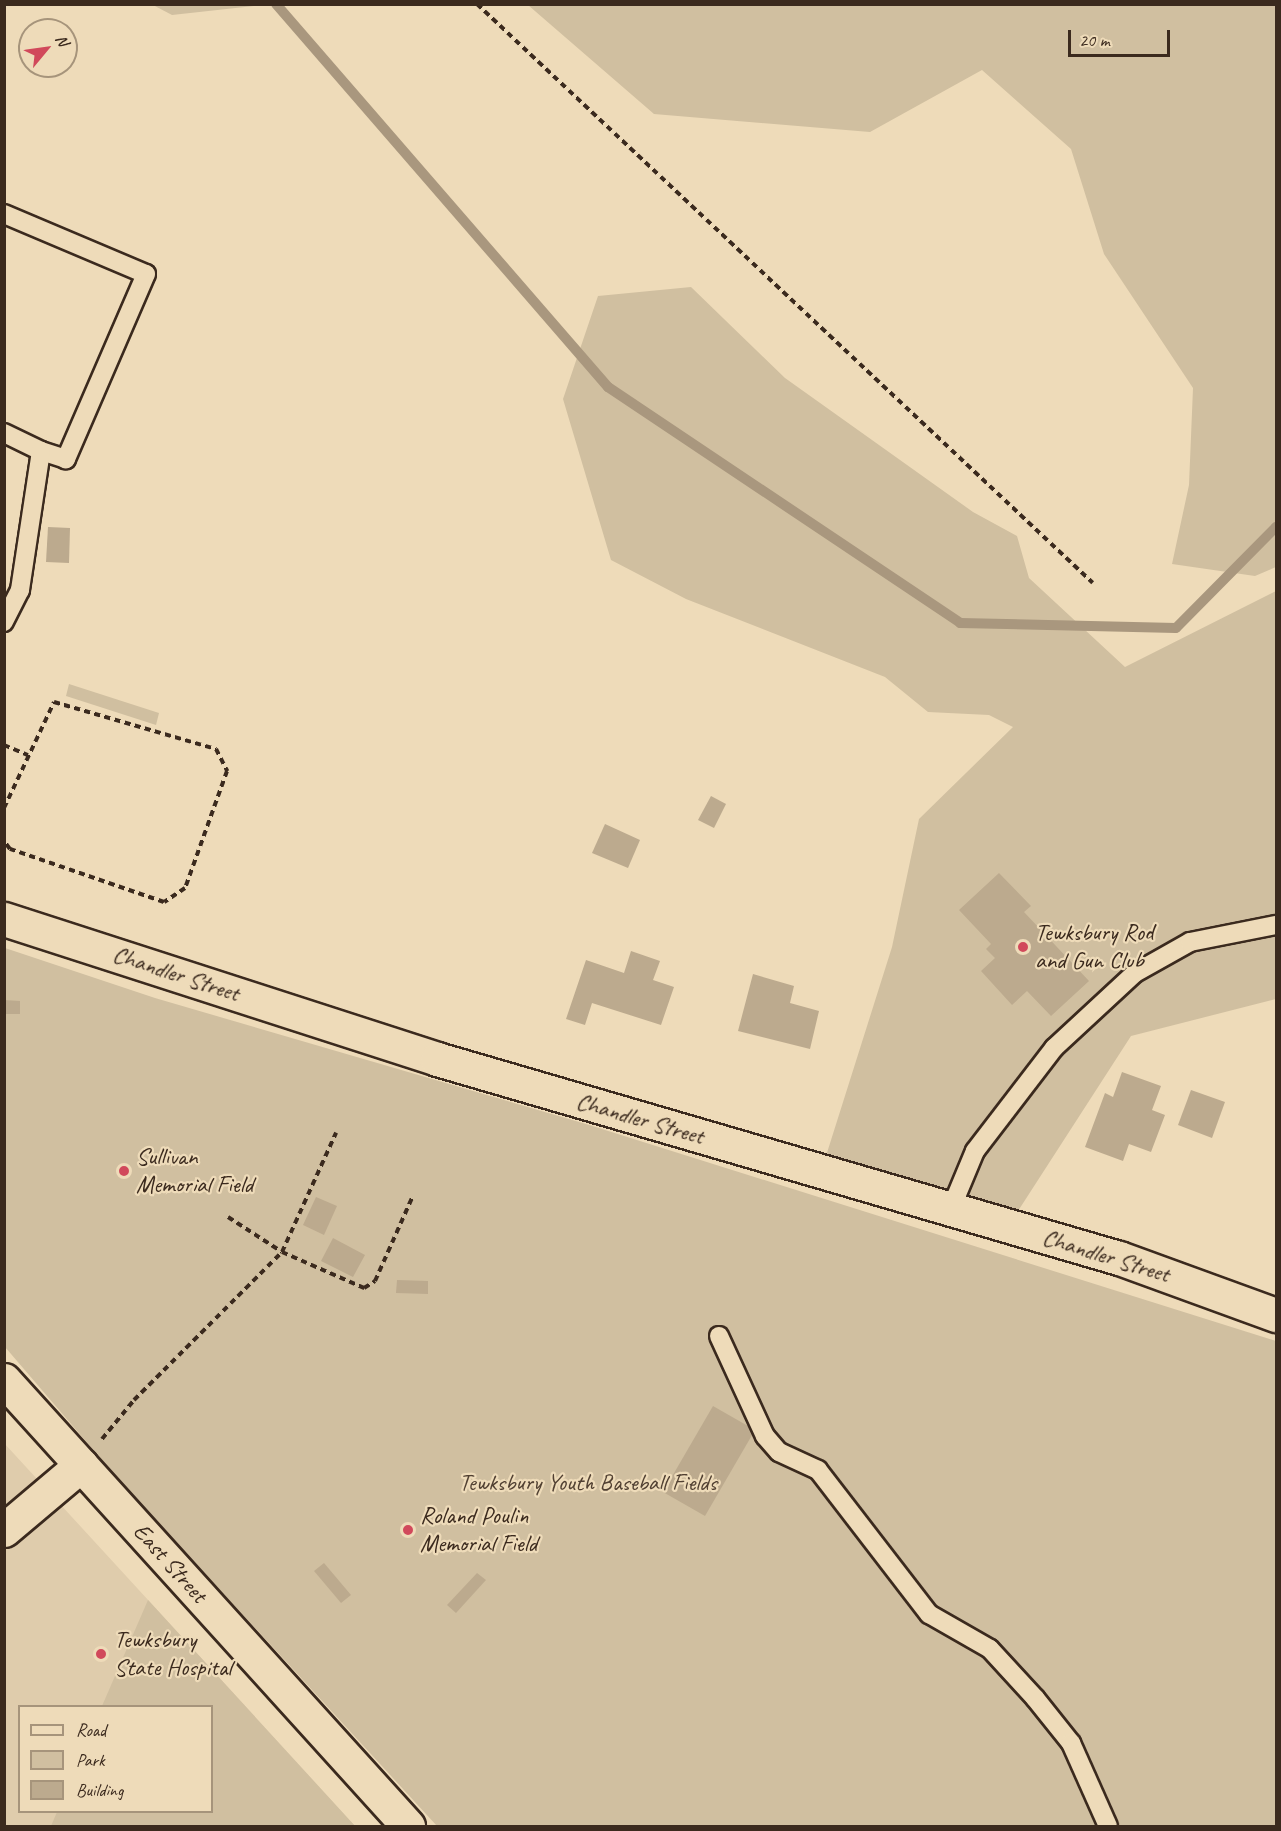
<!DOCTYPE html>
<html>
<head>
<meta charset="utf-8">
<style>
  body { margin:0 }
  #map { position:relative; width:1281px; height:1831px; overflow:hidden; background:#eedbb9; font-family:Caveat,sans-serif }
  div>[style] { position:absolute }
  .built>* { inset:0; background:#dfccac }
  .green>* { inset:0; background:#d0bfa0 }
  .stream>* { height:10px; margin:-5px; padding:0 5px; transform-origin:5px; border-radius:5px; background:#a9977e }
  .building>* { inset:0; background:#bcaa8e }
  .path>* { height:4px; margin-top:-2px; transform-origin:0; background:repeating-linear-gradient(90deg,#3b2a1e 0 6px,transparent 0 10.5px) }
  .roads { filter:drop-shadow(2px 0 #3b2a1e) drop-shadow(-2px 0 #3b2a1e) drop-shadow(0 2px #3b2a1e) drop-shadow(0 -2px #3b2a1e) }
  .service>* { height:18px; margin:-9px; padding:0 9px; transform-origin:9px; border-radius:9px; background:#eedbb9 }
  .minor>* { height:33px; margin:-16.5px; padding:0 16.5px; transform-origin:16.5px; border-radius:16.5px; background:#eedbb9 }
  .tertiary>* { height:33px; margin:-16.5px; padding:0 16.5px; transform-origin:16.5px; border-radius:16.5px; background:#eedbb9 }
  .secondary>* { height:33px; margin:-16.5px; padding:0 16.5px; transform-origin:16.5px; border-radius:16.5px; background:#eedbb9 }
  .dots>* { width:16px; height:16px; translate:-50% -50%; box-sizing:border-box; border:3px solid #eedbb9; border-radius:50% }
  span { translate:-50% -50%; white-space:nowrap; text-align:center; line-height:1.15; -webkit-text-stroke:4.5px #eedbb9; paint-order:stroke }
  .poi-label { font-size:24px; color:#3b2a1e }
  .left { translate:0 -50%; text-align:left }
  .street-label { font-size:24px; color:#3b2a1e }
  .park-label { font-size:24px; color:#514032 }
  .frame { position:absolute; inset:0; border:6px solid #3b2a1e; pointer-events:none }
  .legend { position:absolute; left:18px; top:1705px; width:195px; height:108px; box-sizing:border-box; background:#eedbb9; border:2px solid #a6947b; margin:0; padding:8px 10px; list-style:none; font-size:18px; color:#3b2a1e }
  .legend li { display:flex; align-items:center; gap:12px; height:30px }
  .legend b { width:30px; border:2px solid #a6947b }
  .north { position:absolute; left:18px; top:18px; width:60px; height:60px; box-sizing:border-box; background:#eedbb9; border:2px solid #a6947b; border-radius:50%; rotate:61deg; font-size:16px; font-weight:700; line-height:24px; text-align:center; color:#3b2a1e }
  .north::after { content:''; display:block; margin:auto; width:21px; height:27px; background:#d1495b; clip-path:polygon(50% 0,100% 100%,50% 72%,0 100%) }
  .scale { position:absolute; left:1068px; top:30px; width:102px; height:27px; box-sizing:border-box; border:3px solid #3b2a1e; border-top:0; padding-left:8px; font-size:18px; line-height:21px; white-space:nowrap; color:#3b2a1e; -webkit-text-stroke:4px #eedbb9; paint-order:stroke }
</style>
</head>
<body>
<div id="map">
  <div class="built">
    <div style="clip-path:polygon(evenodd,4px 1443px,149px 1601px,355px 1826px,5px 1826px,4px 1443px,20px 1706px,212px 1706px,212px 1812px,20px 1812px,20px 1706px)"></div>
  </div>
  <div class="green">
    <div style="clip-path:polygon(153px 5px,263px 5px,172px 15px)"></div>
    <div style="clip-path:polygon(528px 5px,1276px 5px,1276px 567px,1255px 576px,1172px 564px,1189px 485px,1193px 388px,1104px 254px,1071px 149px,982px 70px,870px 132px,654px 114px)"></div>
    <div style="clip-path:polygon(691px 287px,785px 378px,973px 512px,1017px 536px,1029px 578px,1125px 667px,1276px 591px,1276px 999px,1131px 1036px,1018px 1211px,826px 1156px,892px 947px,919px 819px,1013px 727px,989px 715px,928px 712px,885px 677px,686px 599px,611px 560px,563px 399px,598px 296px)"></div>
    <div style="clip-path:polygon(69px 684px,159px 713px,156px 725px,66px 696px)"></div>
    <div style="clip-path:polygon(5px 948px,155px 998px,586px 1124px,1276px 1341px,1276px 1826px,437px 1826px,120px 1481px,5px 1347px)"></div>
    <div style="clip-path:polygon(148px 1600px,149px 1601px,355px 1826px,51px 1826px,57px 1812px,212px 1812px,212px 1706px,102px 1706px)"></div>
  </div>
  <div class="stream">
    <div style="left:276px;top:4px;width:507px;rotate:49.08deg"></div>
    <div style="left:608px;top:387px;width:424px;rotate:33.8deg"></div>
    <div style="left:960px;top:623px;width:216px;rotate:1.3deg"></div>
    <div style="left:1176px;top:628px;width:142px;rotate:-45.3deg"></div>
  </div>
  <div class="building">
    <div style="clip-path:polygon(48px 527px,70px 528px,69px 563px,46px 562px)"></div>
    <div style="clip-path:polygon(711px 796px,726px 804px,714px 828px,698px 820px)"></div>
    <div style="clip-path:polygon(605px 824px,640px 840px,628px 868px,592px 853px)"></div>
    <div style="clip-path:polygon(999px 873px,1031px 906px,1024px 912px,1089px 981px,1051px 1016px,1027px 991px,1012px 1005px,981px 971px,995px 958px,986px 949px,991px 944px,959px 910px)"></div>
    <div style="clip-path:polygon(631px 951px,660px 961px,653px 980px,674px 987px,661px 1025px,592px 1003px,585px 1025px,566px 1019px,586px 960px,624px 973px)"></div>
    <div style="clip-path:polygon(753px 974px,794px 986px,790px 1003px,819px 1011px,810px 1049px,738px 1031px)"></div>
    <div style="clip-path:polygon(4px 1000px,20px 1001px,20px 1014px,4px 1014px)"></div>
    <div style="clip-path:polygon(1122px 1072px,1161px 1086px,1152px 1110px,1165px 1115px,1151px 1152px,1129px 1144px,1123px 1161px,1085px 1147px,1105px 1093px,1113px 1097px)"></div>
    <div style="clip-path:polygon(1191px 1090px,1225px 1102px,1212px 1138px,1178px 1125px)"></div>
    <div style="clip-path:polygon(316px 1197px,337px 1206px,324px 1235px,303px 1225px)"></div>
    <div style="clip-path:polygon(333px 1238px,365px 1255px,353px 1277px,321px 1261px)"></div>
    <div style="clip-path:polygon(397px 1280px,428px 1281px,428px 1294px,396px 1293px)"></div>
    <div style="clip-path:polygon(713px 1406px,755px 1430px,705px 1516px,663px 1492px)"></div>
    <div style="clip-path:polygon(324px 1563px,351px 1595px,341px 1603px,314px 1571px)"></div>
    <div style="clip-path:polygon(477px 1573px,486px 1580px,456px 1613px,447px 1605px)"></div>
  </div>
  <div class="path">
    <div style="left:477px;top:4px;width:845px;rotate:43.23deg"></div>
    <div style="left:4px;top:745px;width:26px;rotate:23deg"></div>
    <div style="left:4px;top:808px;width:117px;rotate:-64.7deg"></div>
    <div style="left:54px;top:702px;width:169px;rotate:16.2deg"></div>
    <div style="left:216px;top:749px;width:25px;rotate:63deg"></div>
    <div style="left:227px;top:771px;width:124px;rotate:109.7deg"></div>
    <div style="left:185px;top:888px;width:25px;rotate:146deg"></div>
    <div style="left:164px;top:902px;width:163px;rotate:-161deg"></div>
    <div style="left:10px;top:849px;width:10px;rotate:-127deg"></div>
    <div style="left:228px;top:1217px;width:64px;rotate:32.9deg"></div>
    <div style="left:282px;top:1252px;width:90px;rotate:23.7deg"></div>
    <div style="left:364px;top:1288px;width:13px;rotate:-32deg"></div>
    <div style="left:375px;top:1281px;width:91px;rotate:-66deg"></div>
    <div style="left:102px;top:1439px;width:50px;rotate:-50.6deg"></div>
    <div style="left:134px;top:1400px;width:209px;rotate:-45deg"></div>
    <div style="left:282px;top:1252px;width:131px;rotate:-65.6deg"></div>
  </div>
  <div class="roads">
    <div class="service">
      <div style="left:4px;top:214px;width:154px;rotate:22.9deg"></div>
      <div style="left:146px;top:274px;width:202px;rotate:113.4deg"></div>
      <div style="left:66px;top:459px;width:26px;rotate:-162deg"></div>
      <div style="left:4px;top:433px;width:41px;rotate:25.9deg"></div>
      <div style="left:41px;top:451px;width:141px;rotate:98.6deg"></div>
      <div style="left:20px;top:590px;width:36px;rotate:117deg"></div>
      <div style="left:950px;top:1211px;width:65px;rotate:-67.4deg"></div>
      <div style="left:975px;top:1151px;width:130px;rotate:-52.5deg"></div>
      <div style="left:1054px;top:1048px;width:110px;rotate:-42.8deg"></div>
      <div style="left:1135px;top:973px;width:63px;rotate:-29.4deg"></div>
      <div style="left:1190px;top:942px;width:88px;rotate:-11.2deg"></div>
      <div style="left:719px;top:1336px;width:110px;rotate:65.3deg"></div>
      <div style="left:765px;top:1436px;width:21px;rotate:49deg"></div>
      <div style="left:779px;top:1452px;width:43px;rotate:24.8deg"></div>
      <div style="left:818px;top:1470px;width:182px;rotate:52.4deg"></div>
      <div style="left:929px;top:1614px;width:70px;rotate:29.8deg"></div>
      <div style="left:990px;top:1649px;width:67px;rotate:47.4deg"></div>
      <div style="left:1035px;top:1698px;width:58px;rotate:51.3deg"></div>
      <div style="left:1071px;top:1743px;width:91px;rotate:66deg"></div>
    </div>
    <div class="minor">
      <div style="left:4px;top:1530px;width:101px;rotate:-40.2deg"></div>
    </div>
    <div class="tertiary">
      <div style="left:4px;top:919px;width:455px;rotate:17.9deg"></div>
      <div style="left:437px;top:1059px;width:710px;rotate:16.27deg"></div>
      <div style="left:1119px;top:1258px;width:167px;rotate:20deg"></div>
    </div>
    <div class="secondary">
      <div style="left:4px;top:1380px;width:602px;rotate:47.83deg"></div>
    </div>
  </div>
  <div class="dots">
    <div style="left:1023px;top:947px;background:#d1495b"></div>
    <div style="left:124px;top:1171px;background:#d1495b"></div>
    <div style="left:408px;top:1530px;background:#d1495b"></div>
    <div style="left:101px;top:1654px;background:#d1495b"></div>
  </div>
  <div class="poi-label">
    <span class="left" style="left:1035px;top:947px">Tewksbury Rod<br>and Gun Club</span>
    <span class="left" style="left:136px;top:1171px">Sullivan<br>Memorial Field</span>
    <span class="left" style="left:420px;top:1530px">Roland Poulin<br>Memorial Field</span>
    <span class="left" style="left:114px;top:1654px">Tewksbury<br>State Hospital</span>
  </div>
  <div class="street-label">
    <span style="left:176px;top:974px;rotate:18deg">Chandler Street</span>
    <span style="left:640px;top:1119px;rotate:16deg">Chandler Street</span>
    <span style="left:1106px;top:1256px;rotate:17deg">Chandler Street</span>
    <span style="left:170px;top:1563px;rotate:48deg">East Street</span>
  </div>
  <div class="park-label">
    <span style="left:588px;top:1483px">Tewksbury Youth Baseball Fields</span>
  </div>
  <div class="frame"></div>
  <ul class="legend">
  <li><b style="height:8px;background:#eedbb9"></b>Road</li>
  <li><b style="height:16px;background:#d0bfa0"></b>Park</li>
  <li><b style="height:16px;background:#bcaa8e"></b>Building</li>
  </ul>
  <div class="north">N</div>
  <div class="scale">20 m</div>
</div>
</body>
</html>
